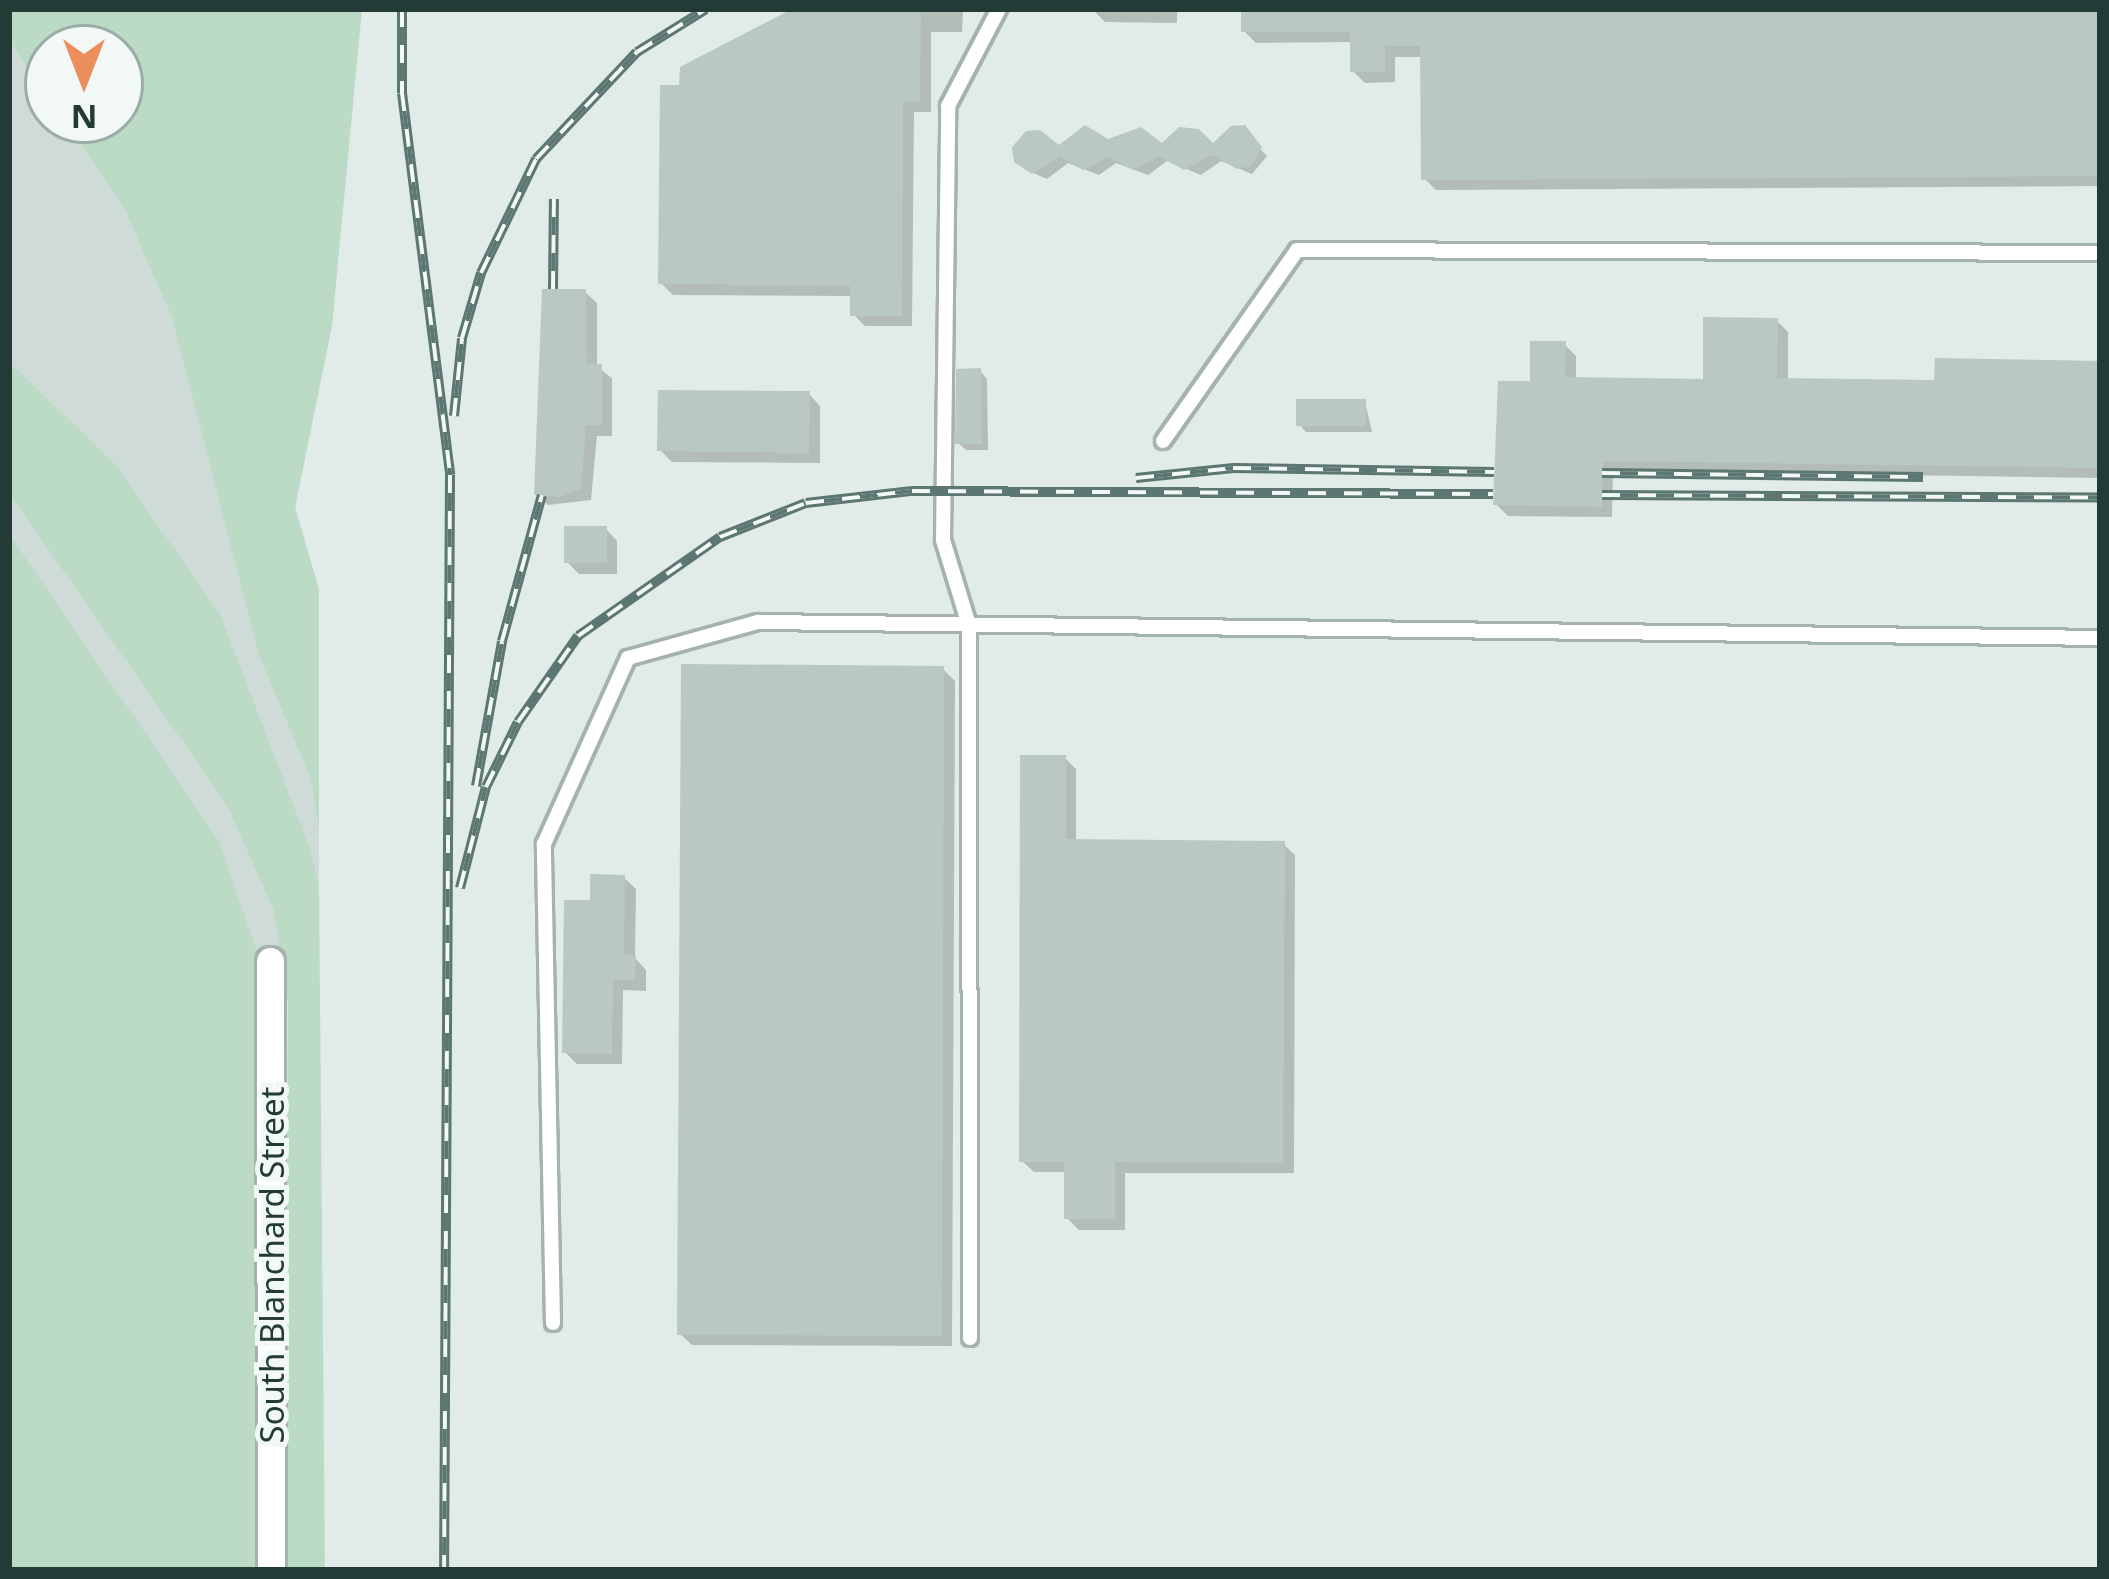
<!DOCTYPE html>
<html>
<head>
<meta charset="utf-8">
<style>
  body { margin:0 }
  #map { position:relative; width:2109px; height:1579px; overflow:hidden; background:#e1ebe7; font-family:"Noto Sans",sans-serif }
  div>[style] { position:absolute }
  .built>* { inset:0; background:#cfdbd6 }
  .green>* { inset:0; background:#bbdbc6 }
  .shadow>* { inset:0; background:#0003 }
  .building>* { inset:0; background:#b9c8c3 }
  .roads { filter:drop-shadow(3px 0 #a4b3ae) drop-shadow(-3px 0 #a4b3ae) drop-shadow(0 3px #a4b3ae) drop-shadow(0 -3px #a4b3ae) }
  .lane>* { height:14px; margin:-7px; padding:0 7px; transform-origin:7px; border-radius:7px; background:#fff }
  .street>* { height:27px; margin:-13.5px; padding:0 13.5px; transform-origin:13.5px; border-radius:13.5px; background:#fff }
  .rail>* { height:10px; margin-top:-5px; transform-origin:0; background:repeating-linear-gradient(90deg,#f1f8f5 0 18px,#5c7672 0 36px); box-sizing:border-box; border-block:3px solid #5c7672 }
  span { translate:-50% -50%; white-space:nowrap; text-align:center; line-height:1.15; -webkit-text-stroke:10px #f1f8f5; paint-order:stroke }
  .street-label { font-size:33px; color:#223b36 }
  .frame { position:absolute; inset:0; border:12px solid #223b36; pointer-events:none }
  .north { position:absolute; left:24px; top:24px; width:120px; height:120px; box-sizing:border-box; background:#f1f8f5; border:3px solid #9eaca9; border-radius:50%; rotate:180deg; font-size:33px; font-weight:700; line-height:48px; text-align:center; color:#223b36 }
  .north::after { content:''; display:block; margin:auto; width:42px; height:54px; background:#ec8d5e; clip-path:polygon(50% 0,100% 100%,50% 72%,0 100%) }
</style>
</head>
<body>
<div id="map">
  <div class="built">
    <div style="clip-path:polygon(9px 9px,48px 48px,48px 120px,97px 120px,268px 411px,319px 590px,319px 998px,235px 1005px,9px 978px)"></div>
  </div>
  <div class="green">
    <div style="clip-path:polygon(9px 9px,362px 9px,332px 326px,295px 508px,319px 590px,319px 829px,311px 779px,259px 655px,172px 317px,123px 205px,64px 120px,120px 120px,120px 48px,48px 48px,48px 97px,9px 40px)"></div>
    <div style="clip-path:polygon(9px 362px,114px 463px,220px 614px,310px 849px,319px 886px,325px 1570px,284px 1570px,288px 1001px,274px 911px,227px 805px,9px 493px)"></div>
    <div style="clip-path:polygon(9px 534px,219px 841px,258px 955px,260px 1570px,9px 1570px)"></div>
  </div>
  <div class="shadow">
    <div style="clip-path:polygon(798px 9px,963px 9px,962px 32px,931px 32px,931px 112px,914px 112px,912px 326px,865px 326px,853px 314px,853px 296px,673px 295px,661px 283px,682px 88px)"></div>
    <div style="clip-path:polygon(1177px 9px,1177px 23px,1105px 22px,1093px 10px)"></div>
    <div style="clip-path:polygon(1244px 9px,2100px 9px,2100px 186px,1436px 190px,1424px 178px,1423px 57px,1395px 57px,1395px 82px,1365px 83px,1353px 71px,1353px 42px,1256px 43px,1244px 31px)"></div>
    <div style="clip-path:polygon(1239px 128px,1267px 156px,1252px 174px,1221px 161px,1201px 175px,1167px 161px,1148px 175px,1116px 163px,1099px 175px,1068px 163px,1047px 179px,1027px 170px,1059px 148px,1213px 147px)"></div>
    <div style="clip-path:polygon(585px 292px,597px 303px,597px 367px,612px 378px,612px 436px,597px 436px,591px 500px,548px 505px,537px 494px)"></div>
    <div style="clip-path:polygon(1777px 321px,1788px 332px,1788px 381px,1937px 383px,2100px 364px,2100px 478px,1613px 471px,1612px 517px,1508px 516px,1496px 504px,1532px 384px,1564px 344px,1576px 356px,1576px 380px,1705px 382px)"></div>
    <div style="clip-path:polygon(980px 371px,987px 379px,988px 450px,966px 450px,958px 443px)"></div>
    <div style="clip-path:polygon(809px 394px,820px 406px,820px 463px,672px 462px,660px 450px)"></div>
    <div style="clip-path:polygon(1365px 402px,1372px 432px,1306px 432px,1299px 424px)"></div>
    <div style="clip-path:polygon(606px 529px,617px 541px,617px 574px,579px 574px,567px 562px)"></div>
    <div style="clip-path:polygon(943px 669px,955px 681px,952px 1346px,692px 1345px,680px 1334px)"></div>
    <div style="clip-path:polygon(1065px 758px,1076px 769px,1076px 842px,1283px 844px,1295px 855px,1294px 1173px,1125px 1173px,1125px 1230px,1079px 1230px,1067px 1218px,1067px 1172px,1034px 1172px,1022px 1161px)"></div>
    <div style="clip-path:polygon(624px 878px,636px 889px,635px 958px,646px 970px,646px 991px,623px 990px,622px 1064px,577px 1064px,565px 1052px)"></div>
  </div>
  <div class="building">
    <div style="clip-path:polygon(792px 9px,921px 9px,920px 102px,903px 101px,902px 316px,850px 316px,850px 286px,658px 284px,660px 85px,679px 85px,680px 67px)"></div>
    <div style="clip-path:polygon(1241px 9px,2100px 9px,2100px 176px,1421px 180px,1420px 46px,1385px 46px,1385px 72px,1350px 72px,1350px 32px,1241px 32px)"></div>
    <div style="clip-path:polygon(1085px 125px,1108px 139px,1141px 127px,1162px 143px,1179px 127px,1199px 129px,1213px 143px,1231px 126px,1245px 125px,1262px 147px,1251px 166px,1237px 169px,1212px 155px,1184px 170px,1159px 156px,1133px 170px,1108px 157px,1083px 170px,1060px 157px,1032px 174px,1014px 162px,1012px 147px,1026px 131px,1040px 130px,1059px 145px)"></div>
    <div style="clip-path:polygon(542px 289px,586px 289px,587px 364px,602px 364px,602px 425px,586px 425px,581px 489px,560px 497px,534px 495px)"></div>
    <div style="clip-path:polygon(1703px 317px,1778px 318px,1777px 378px,1934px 380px,1935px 358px,2100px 361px,2100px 468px,1603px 461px,1602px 507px,1493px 505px,1498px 381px,1530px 381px,1530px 341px,1566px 341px,1565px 377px,1703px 379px)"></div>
    <div style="clip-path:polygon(981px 368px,982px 444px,955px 444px,956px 369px)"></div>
    <div style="clip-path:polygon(658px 390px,810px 391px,809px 453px,657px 451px)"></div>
    <div style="clip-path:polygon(1296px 399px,1366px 399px,1366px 426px,1296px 426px)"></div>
    <div style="clip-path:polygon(564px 526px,607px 526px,607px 563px,564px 563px)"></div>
    <div style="clip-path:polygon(681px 664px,944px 666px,942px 1336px,677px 1335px)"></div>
    <div style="clip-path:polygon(1020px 755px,1066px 755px,1066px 839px,1285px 841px,1283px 1163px,1115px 1162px,1115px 1219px,1064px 1219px,1064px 1162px,1019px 1162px)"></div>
    <div style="clip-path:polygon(590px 874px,625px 875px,624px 955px,636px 955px,635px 980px,613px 980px,612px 1054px,562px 1053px,564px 900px,590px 900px)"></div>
  </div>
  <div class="roads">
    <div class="lane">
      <div style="left:1163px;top:441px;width:233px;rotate:-54.9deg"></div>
      <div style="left:1297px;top:250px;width:803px;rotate:0.21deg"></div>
      <div style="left:553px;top:1323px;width:479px;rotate:-91.1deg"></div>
      <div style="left:544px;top:844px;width:204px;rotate:-65.7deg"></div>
      <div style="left:628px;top:658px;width:135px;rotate:-15.5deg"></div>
      <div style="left:758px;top:622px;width:1342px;rotate:0.68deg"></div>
      <div style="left:970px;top:1338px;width:713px;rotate:-90.08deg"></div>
      <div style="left:969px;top:625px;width:89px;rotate:-107deg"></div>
      <div style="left:943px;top:540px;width:434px;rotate:-89.3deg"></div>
      <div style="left:948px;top:106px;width:110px;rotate:-62.3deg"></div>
    </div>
    <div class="street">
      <div style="left:270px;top:961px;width:609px;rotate:89.91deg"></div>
    </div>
  </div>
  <div class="rail">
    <div style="left:402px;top:9px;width:84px;rotate:90deg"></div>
    <div style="left:402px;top:93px;width:385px;rotate:82.8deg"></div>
    <div style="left:450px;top:475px;width:1095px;rotate:90.31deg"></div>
    <div style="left:553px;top:289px;width:90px;rotate:-89.4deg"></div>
    <div style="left:454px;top:416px;width:78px;rotate:-84.1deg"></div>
    <div style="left:462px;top:338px;width:68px;rotate:-73.7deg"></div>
    <div style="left:481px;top:273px;width:127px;rotate:-64.2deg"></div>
    <div style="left:536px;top:159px;width:147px;rotate:-46.7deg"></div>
    <div style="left:637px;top:52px;width:81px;rotate:-31.9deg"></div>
    <div style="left:1602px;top:473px;width:321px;rotate:0.7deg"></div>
    <div style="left:1136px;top:478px;width:98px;rotate:-5.9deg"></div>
    <div style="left:1233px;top:468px;width:261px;rotate:0.9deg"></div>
    <div style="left:1602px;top:495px;width:498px;rotate:0.3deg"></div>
    <div style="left:476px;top:786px;width:147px;rotate:-79.8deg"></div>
    <div style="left:502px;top:641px;width:151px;rotate:-74.7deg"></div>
    <div style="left:460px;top:888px;width:104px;rotate:-75.6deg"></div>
    <div style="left:486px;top:787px;width:72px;rotate:-63.8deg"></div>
    <div style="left:518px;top:722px;width:105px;rotate:-55.1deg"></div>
    <div style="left:578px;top:636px;width:173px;rotate:-34.9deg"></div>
    <div style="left:720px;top:537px;width:92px;rotate:-21.6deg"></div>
    <div style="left:806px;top:503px;width:107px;rotate:-6.5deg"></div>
    <div style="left:912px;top:491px;width:581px;rotate:0.3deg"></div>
  </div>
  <div class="street-label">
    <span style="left:272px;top:1265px;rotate:-90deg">South Blanchard Street</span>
  </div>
  <div class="frame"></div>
  <div class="north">N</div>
</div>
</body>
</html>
